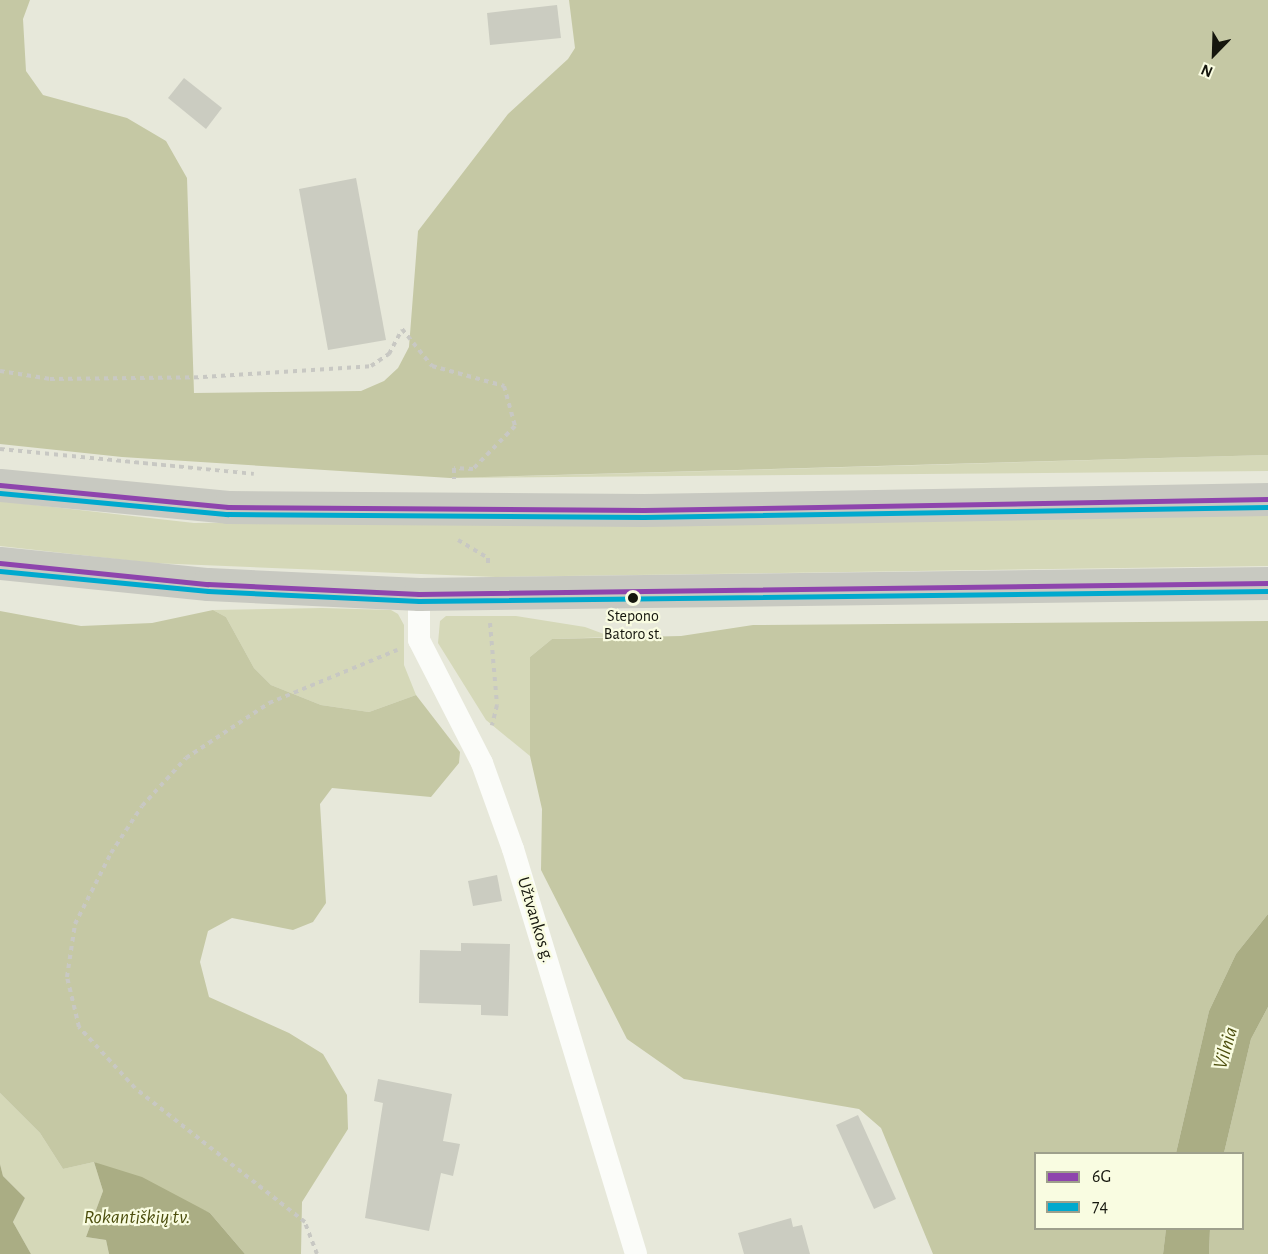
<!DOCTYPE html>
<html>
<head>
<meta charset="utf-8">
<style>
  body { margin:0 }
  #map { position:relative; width:1268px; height:1254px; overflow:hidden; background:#e7e8da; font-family:"Alegreya Sans",sans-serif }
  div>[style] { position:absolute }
  .green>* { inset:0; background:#d5d8b8 }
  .forest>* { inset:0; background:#c5c8a4 }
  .water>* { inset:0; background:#aaad84 }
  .building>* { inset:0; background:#cbccc1 }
  .path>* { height:4px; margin-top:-2px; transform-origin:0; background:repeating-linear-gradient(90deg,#c8c8c3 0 4.5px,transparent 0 9px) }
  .street>* { height:22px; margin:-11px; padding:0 11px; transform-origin:11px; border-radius:11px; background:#fbfcf9 }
  .primary>* { height:33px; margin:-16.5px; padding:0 16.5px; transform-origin:16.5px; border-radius:16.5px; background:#c8c9c1 }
  .bus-1>* { height:4.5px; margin:-2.25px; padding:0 2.25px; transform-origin:2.25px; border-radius:2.25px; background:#8e44ad }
  .bus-2>* { height:4.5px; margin:-2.25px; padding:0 2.25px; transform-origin:2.25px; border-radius:2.25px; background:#00a9ce }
  .dots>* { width:16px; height:16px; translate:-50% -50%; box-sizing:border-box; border:3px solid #f9fce1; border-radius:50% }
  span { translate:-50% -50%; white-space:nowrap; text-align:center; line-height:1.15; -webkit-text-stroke:4.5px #f9fce1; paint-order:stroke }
  .bus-label { font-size:16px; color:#15160d }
  .street-label { font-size:18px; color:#15160d }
  .water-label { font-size:20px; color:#4c4e0d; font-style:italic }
  .legend { position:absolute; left:1034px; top:1152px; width:210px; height:78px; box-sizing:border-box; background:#f9fce1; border:2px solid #9ea08c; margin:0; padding:8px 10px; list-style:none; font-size:18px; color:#15160d }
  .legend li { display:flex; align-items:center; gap:12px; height:30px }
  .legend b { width:30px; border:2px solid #9ea08c }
  .north { position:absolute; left:1184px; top:24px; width:60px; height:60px; -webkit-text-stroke:4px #f9fce1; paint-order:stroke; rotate:203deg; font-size:16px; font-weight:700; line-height:24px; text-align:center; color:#15160d }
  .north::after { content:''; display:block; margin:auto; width:21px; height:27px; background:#15160d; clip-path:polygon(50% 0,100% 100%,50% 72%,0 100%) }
</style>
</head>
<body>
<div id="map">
  <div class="green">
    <div style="clip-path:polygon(1268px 455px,1268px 471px,450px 478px,925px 465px)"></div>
    <div style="clip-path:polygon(0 501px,194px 523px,1268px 514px,1268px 566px,496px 577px,152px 563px,0 546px)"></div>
    <div style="clip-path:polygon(322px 608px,391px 610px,398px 614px,404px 625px,404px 665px,416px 695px,369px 712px,321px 705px,271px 685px,254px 668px,226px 617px,213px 610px)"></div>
    <div style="clip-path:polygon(446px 616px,516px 616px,585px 627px,612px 637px,552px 639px,530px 657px,530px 756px,486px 720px,438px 643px,440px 621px)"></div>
    <div style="clip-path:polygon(0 1093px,40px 1133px,63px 1169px,94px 1162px,103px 1191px,86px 1237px,106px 1240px,109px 1254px,31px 1254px,13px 1222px,25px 1198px,3px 1176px,0 1164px)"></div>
  </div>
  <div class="forest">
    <div style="clip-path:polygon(0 0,30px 0,23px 19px,26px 71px,43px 95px,127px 118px,166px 141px,187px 178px,194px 393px,361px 391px,384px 381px,398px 368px,409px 347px,418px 231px,508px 114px,568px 59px,575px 48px,569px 0,1268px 0,1268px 455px,450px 478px,122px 457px,0 444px)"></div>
    <div style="clip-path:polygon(213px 610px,226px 617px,254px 668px,271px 685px,321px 705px,369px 712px,416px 695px,460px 752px,459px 763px,431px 797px,332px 788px,320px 804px,326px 903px,313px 922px,293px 930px,232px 918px,208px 931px,200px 962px,209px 997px,289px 1033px,323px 1054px,347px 1095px,348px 1129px,302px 1202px,301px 1254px,245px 1254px,210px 1213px,94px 1162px,63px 1169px,40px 1133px,0 1093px,0 611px,81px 626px,152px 623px)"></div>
    <div style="clip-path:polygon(1268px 621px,1268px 914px,1236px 954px,1209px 1011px,1176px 1153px,1036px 1154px,1036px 1228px,1166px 1229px,1163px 1254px,933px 1254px,881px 1128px,859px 1109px,684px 1079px,627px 1039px,541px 870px,542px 809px,530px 756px,530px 657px,552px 639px,681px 636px,753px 625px)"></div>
    <div style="clip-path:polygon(1268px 1007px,1268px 1254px,1209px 1254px,1210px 1229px,1242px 1228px,1242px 1154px,1224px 1153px,1251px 1039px)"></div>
  </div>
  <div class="water">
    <div style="clip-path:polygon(1268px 914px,1268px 1007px,1251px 1039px,1224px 1153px,1176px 1153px,1209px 1011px,1236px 954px)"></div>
    <div style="clip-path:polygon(94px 1162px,142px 1177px,210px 1213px,245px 1254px,109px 1254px,106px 1240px,86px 1237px,103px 1191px)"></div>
    <div style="clip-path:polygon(0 1164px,3px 1176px,25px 1198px,13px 1222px,31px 1254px,0 1254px)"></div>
    <div style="clip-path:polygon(1166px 1229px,1210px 1229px,1209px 1254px,1163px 1254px)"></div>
  </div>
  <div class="building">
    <div style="clip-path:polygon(557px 5px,561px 38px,490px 45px,487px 13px)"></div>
    <div style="clip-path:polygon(184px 78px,222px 108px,206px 129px,168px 98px)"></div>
    <div style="clip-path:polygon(356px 178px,386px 340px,328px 350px,299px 189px)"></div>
    <div style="clip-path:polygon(497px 875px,502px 901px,473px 906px,468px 881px)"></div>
    <div style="clip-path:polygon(461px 943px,510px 944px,508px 1016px,481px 1015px,481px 1005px,419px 1003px,420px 950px,461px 951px)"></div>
    <div style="clip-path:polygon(378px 1079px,452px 1094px,443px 1141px,460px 1144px,453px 1176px,441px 1173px,429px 1231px,365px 1218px,383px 1103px,374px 1101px)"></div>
    <div style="clip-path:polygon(858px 1115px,896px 1199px,874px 1209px,836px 1125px)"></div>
    <div style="clip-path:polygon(791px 1218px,793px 1227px,802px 1225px,810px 1254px,744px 1254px,738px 1233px)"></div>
  </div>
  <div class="path">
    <div style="left:402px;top:329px;width:48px;rotate:51deg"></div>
    <div style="left:432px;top:366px;width:75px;rotate:15.5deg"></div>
    <div style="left:504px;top:386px;width:41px;rotate:74.6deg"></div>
    <div style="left:515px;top:426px;width:60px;rotate:134.3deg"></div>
    <div style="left:473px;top:469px;width:19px;rotate:-177deg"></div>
    <div style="left:454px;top:468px;width:11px;rotate:90deg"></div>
    <div style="left:0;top:371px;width:51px;rotate:9.1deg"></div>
    <div style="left:50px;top:379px;width:153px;rotate:-0.7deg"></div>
    <div style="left:203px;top:377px;width:168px;rotate:-3.7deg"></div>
    <div style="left:371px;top:366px;width:22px;rotate:-34deg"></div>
    <div style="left:389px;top:354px;width:27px;rotate:-62deg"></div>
    <div style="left:0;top:449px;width:255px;rotate:5.6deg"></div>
    <div style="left:458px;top:540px;width:35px;rotate:31deg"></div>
    <div style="left:488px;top:558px;width:7px;rotate:90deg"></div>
    <div style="left:490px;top:623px;width:82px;rotate:85.1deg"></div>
    <div style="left:497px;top:705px;width:21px;rotate:104deg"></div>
    <div style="left:317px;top:1254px;width:34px;rotate:-111deg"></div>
    <div style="left:305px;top:1222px;width:216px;rotate:-141.8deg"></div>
    <div style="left:135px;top:1088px;width:83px;rotate:-132.6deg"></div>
    <div style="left:79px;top:1027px;width:51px;rotate:-103.5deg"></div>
    <div style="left:67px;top:977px;width:54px;rotate:-81.4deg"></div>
    <div style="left:75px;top:924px;width:80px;rotate:-63.1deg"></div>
    <div style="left:111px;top:853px;width:56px;rotate:-56.6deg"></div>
    <div style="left:142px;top:806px;width:65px;rotate:-47.5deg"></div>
    <div style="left:186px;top:758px;width:100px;rotate:-33.5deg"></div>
    <div style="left:269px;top:703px;width:139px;rotate:-22.5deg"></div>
  </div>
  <div class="street">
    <div style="left:419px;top:594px;width:46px;rotate:90deg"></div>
    <div style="left:419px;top:640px;width:138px;rotate:62.9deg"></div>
    <div style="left:482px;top:763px;width:91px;rotate:70.2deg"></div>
    <div style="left:513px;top:849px;width:423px;rotate:73.1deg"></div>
  </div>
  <div class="primary">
    <div style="left:0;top:485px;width:229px;rotate:5.5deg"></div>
    <div style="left:228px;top:507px;width:416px;rotate:0.4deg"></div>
    <div style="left:644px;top:510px;width:624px;rotate:-1.01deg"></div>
    <div style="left:0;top:563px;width:209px;rotate:5.8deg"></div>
    <div style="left:208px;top:584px;width:211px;rotate:2.7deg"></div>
    <div style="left:419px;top:594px;width:849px;rotate:-0.74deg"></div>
  </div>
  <div class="bus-1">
    <div style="left:0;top:485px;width:229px;rotate:5.5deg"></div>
    <div style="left:228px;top:507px;width:416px;rotate:0.4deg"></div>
    <div style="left:644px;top:510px;width:624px;rotate:-1.01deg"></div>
    <div style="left:0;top:563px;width:209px;rotate:5.8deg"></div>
    <div style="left:208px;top:584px;width:211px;rotate:2.7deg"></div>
    <div style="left:419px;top:594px;width:849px;rotate:-0.74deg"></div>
  </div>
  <div class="bus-2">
    <div style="left:0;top:493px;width:229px;rotate:5.3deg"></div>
    <div style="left:228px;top:514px;width:416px;rotate:0.4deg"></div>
    <div style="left:644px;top:517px;width:624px;rotate:-0.92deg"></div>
    <div style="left:0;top:571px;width:209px;rotate:5.5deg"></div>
    <div style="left:208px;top:591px;width:211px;rotate:2.7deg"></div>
    <div style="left:419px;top:601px;width:849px;rotate:-0.67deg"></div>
  </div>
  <div class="dots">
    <div style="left:633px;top:598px;background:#15160d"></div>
  </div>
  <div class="bus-label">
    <span style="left:633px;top:625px">Stepono<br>Batoro st.</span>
  </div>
  <div class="street-label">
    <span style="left:535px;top:920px;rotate:73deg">Užtvankos g.</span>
  </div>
  <div class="water-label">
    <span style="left:1226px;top:1048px;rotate:-74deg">Vilnia</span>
    <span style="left:137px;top:1217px">Rokantiškių tv.</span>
  </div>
  <ul class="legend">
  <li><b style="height:8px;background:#8e44ad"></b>6G</li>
  <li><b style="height:8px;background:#00a9ce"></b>74</li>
  </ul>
  <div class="north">N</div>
</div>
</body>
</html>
